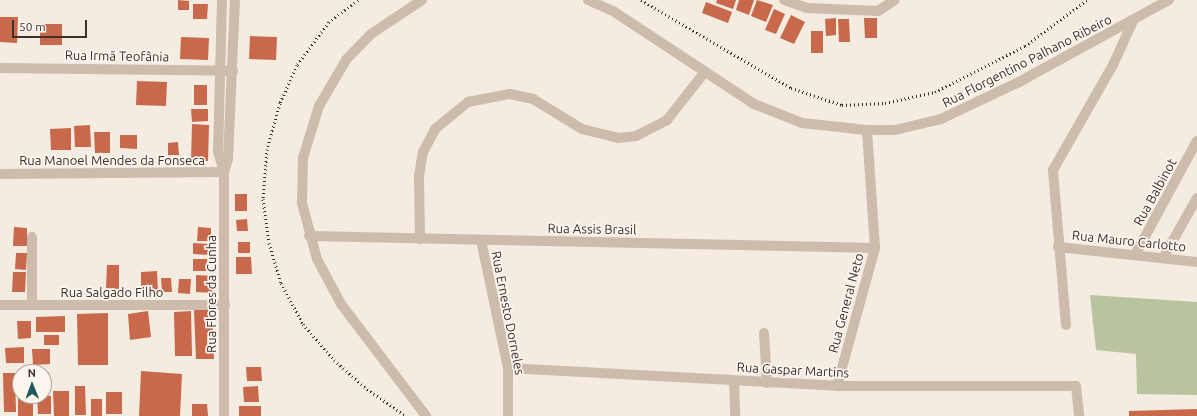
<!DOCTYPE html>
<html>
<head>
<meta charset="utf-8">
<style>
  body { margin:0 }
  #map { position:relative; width:1197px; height:416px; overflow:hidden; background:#f4ebe1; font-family:Ubuntu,sans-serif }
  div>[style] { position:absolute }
  .green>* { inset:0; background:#b8c4a0 }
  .building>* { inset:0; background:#c8694b }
  .minor>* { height:10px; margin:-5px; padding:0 5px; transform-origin:5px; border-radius:5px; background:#cdbbac }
  .rail>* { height:3px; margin-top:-1.5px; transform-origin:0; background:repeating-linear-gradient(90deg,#3b302b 0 1px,transparent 0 4px) }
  span { translate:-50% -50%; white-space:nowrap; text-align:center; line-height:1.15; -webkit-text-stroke:3.5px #fbf5ee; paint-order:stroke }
  .street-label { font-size:13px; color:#3b302b }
  .north { position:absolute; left:12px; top:364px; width:40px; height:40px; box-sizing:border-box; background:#fbf5ee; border:1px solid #aea6a0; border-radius:50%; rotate:359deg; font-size:11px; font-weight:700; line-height:16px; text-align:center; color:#3b302b }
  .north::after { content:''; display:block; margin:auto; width:14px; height:18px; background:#1f5a5e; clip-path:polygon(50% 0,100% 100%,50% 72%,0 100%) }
  .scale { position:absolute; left:12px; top:20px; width:75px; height:18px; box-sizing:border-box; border:2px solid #3b302b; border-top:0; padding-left:5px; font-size:12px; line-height:14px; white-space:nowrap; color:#3b302b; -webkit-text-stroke:3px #fbf5ee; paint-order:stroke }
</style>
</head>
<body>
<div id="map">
  <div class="green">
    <div style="clip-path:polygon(1090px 295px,1197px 302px,1197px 395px,1137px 394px,1136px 354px,1096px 350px)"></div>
  </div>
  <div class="building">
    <div style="clip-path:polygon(178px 0,189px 1px,189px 10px,178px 10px)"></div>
    <div style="clip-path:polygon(717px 0,736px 0,733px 9px,716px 3px)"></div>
    <div style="clip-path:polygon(739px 0,754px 0,749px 15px,736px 10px)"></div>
    <div style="clip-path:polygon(757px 0,773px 5px,766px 22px,751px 16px)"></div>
    <div style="clip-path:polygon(706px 2px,732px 12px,728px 23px,702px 13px)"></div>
    <div style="clip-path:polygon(193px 4px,208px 4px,207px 19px,193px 19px)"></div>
    <div style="clip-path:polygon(774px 9px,785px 14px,776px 34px,765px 30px)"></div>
    <div style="clip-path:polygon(791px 15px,805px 22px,794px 44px,780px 38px)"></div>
    <div style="clip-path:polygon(0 17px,18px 17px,17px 43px,0 42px)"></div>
    <div style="clip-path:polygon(836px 18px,836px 35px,826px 36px,825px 19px)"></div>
    <div style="clip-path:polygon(864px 18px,877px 18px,877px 38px,865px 38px)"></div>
    <div style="clip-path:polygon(838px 19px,849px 19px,850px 42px,839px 42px)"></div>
    <div style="clip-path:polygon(40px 24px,62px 24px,62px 45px,40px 45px)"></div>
    <div style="clip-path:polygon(811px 31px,823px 31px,823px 53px,811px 53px)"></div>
    <div style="clip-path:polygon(250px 36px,277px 37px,276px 60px,249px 59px)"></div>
    <div style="clip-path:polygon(181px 37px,209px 38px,208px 60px,180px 59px)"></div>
    <div style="clip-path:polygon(137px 81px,167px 82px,166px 106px,136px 105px)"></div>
    <div style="clip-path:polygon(194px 85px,207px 85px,207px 105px,194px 105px)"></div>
    <div style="clip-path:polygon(191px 109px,208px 109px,208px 121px,192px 122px)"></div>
    <div style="clip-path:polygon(192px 124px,209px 125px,208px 161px,191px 161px)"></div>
    <div style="clip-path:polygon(90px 125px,91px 147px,75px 147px,74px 126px)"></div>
    <div style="clip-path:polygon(71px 128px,71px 150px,51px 150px,50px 129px)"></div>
    <div style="clip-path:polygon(94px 132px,110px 132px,110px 153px,95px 153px)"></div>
    <div style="clip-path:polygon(120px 135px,137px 135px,137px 149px,120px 148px)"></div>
    <div style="clip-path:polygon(178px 142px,179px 155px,168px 155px,168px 143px)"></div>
    <div style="clip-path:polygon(235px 194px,247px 194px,247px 211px,235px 211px)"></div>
    <div style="clip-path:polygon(247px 219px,248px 231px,237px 231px,236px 220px)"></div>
    <div style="clip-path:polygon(14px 227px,27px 228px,27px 246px,13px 246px)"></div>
    <div style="clip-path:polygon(198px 227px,211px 228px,211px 241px,197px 241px)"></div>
    <div style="clip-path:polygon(238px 242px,250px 242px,250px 253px,238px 253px)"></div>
    <div style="clip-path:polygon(193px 243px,209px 244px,209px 255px,193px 254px)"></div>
    <div style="clip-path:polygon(16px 253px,27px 253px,26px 270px,15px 269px)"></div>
    <div style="clip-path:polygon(236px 257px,251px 257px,252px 274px,236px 274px)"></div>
    <div style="clip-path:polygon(193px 259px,209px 259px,209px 271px,193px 271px)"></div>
    <div style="clip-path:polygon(107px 265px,119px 265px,119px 289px,106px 288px)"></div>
    <div style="clip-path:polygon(157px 271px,158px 292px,141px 293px,141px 272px)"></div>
    <div style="clip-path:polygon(13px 272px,26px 272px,25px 292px,12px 292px)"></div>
    <div style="clip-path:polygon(196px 275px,213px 276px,213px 293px,196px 292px)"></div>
    <div style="clip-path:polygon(161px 278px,171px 278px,172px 292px,162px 292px)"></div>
    <div style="clip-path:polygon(179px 279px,191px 279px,190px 294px,178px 293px)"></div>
    <div style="clip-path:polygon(212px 309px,214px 359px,196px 359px,194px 310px)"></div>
    <div style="clip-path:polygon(148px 311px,151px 337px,130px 340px,128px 314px)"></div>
    <div style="clip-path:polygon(191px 311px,192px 356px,175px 356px,174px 312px)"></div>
    <div style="clip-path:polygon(108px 313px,108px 365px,78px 365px,77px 314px)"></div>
    <div style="clip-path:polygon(65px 316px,65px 332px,36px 332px,36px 317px)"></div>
    <div style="clip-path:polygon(17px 321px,31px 321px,31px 338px,18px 339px)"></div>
    <div style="clip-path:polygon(44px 335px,59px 335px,59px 345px,44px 345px)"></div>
    <div style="clip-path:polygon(24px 347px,24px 363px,6px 363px,5px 348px)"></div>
    <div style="clip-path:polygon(32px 349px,50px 349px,50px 364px,33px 365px)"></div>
    <div style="clip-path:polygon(246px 367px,261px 367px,262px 381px,247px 381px)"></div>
    <div style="clip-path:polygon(141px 371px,182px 374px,180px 416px,139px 416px)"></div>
    <div style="clip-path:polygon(3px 373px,15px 373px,16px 412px,4px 412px)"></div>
    <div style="clip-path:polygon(75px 386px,85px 386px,86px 415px,75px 415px)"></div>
    <div style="clip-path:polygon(258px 386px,259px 402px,244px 402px,243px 387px)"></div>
    <div style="clip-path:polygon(53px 391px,69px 391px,69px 416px,54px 416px)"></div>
    <div style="clip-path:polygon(106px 392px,122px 392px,122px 414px,106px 414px)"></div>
    <div style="clip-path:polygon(18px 395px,33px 396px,33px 416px,18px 416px)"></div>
    <div style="clip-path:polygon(37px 396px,51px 396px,51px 414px,38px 414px)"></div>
    <div style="clip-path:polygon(91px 399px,102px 399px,102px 416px,91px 416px)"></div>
    <div style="clip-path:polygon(192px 404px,207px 404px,208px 416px,192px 416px)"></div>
    <div style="clip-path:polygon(239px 406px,261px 406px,261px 416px,239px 416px)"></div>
    <div style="clip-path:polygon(1197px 409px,1197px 416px,1129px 416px,1129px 411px)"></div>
  </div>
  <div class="minor">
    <div style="left:222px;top:0;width:151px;rotate:91.5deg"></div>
    <div style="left:218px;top:151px;width:22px;rotate:74deg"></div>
    <div style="left:422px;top:0;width:61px;rotate:146.3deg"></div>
    <div style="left:371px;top:34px;width:36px;rotate:134deg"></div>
    <div style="left:346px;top:60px;width:53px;rotate:120.4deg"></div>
    <div style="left:319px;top:106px;width:54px;rotate:107.1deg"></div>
    <div style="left:303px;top:158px;width:45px;rotate:91.3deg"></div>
    <div style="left:302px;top:203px;width:58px;rotate:75deg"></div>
    <div style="left:317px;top:259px;width:51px;rotate:61.9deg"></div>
    <div style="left:341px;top:304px;width:141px;rotate:52.8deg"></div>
    <div style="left:588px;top:0;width:27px;rotate:24deg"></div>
    <div style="left:613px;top:11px;width:169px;rotate:33.4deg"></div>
    <div style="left:754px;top:104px;width:52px;rotate:21.6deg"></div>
    <div style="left:802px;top:123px;width:65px;rotate:6.1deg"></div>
    <div style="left:867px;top:130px;width:28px"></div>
    <div style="left:895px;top:130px;width:47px;rotate:-13.4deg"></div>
    <div style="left:941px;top:119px;width:86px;rotate:-25.4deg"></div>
    <div style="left:1019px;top:82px;width:171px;rotate:-28.7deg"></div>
    <div style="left:784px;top:0;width:24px;rotate:19deg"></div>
    <div style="left:807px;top:8px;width:71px;rotate:2.4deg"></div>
    <div style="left:878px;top:11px;width:20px;rotate:-33deg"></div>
    <div style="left:0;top:68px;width:233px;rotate:0.7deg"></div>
    <div style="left:0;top:174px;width:224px;rotate:-0.5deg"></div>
    <div style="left:309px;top:236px;width:566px;rotate:1.21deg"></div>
    <div style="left:420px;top:239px;width:63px;rotate:-90.9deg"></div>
    <div style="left:419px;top:176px;width:24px;rotate:-81deg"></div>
    <div style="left:423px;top:152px;width:26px;rotate:-62deg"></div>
    <div style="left:435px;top:129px;width:43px;rotate:-39.3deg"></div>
    <div style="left:468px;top:102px;width:43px;rotate:-10.8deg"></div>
    <div style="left:510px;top:94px;width:24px;rotate:12deg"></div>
    <div style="left:533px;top:99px;width:57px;rotate:31.5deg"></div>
    <div style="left:582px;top:129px;width:37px;rotate:14deg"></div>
    <div style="left:618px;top:138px;width:18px;rotate:-6deg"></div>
    <div style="left:636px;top:136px;width:35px;rotate:-27deg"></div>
    <div style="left:667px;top:120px;width:60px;rotate:-51.8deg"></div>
    <div style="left:481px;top:240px;width:131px;rotate:78.1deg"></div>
    <div style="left:508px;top:368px;width:48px;rotate:90deg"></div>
    <div style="left:1058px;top:247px;width:140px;rotate:6.2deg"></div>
    <div style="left:1135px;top:255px;width:130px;rotate:-61.5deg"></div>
    <div style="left:1163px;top:258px;width:69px;rotate:-60.5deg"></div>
    <div style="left:0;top:305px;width:225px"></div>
    <div style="left:32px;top:305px;width:68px;rotate:-90deg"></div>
    <div style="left:1066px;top:325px;width:156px;rotate:-94.8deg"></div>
    <div style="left:1053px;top:170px;width:121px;rotate:-60.3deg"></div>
    <div style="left:1113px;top:65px;width:48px;rotate:-65.6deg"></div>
    <div style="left:764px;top:333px;width:50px;rotate:86.6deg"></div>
    <div style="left:508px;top:368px;width:329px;rotate:3.1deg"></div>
    <div style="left:837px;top:386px;width:239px"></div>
    <div style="left:1076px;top:386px;width:30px;rotate:84deg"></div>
    <div style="left:734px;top:381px;width:35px;rotate:88deg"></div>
    <div style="left:837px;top:386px;width:143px;rotate:-74.6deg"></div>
    <div style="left:875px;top:248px;width:118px;rotate:-93.9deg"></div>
    <div style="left:224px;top:416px;width:244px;rotate:-90deg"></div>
    <div style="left:224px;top:172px;width:14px;rotate:-73deg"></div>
    <div style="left:228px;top:159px;width:159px;rotate:-87.5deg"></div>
  </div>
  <div class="rail">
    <div style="left:358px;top:0;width:36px;rotate:143deg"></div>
    <div style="left:329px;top:22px;width:54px;rotate:126.7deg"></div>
    <div style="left:297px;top:65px;width:42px;rotate:114.1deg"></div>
    <div style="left:280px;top:103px;width:48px;rotate:105.8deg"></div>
    <div style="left:267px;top:149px;width:50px;rotate:94.6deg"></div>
    <div style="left:263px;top:199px;width:44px;rotate:82.2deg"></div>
    <div style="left:269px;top:243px;width:42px;rotate:73.3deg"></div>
    <div style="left:281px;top:283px;width:47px;rotate:61.8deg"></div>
    <div style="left:303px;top:324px;width:48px;rotate:49.3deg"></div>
    <div style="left:334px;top:360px;width:44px;rotate:41.3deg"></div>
    <div style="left:367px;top:389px;width:47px;rotate:34.7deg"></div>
    <div style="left:641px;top:0;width:174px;rotate:30.4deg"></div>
    <div style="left:791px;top:88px;width:54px;rotate:18.4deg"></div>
    <div style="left:842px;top:105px;width:43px;rotate:-2.7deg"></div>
    <div style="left:885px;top:103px;width:51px;rotate:-12.4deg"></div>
    <div style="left:935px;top:92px;width:101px;rotate:-27.1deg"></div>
    <div style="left:1025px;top:46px;width:77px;rotate:-36.6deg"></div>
  </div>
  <div class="street-label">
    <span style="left:117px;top:56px;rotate:1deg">Rua Irmã Teofânia</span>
    <span style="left:1027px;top:61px;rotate:-27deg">Rua Florgentino Palhano Ribeiro</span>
    <span style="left:112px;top:160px">Rua Manoel Mendes da Fonseca</span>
    <span style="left:1155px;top:192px;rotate:-61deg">Rua Balbinot</span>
    <span style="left:592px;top:229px;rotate:1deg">Rua Assis Brasil</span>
    <span style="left:1129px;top:241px;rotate:6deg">Rua Mauro Carlotto</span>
    <span style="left:112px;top:292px">Rua Salgado Filho</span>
    <span style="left:211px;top:294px;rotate:-90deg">Rua Flores da Cunha</span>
    <span style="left:846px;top:303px;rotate:-75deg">Rua General Neto</span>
    <span style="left:508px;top:313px;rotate:79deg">Rua Ernesto Dorneles</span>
    <span style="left:793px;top:370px;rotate:3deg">Rua Gaspar Martins</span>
  </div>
  <div class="north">N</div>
  <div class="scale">50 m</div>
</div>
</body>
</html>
